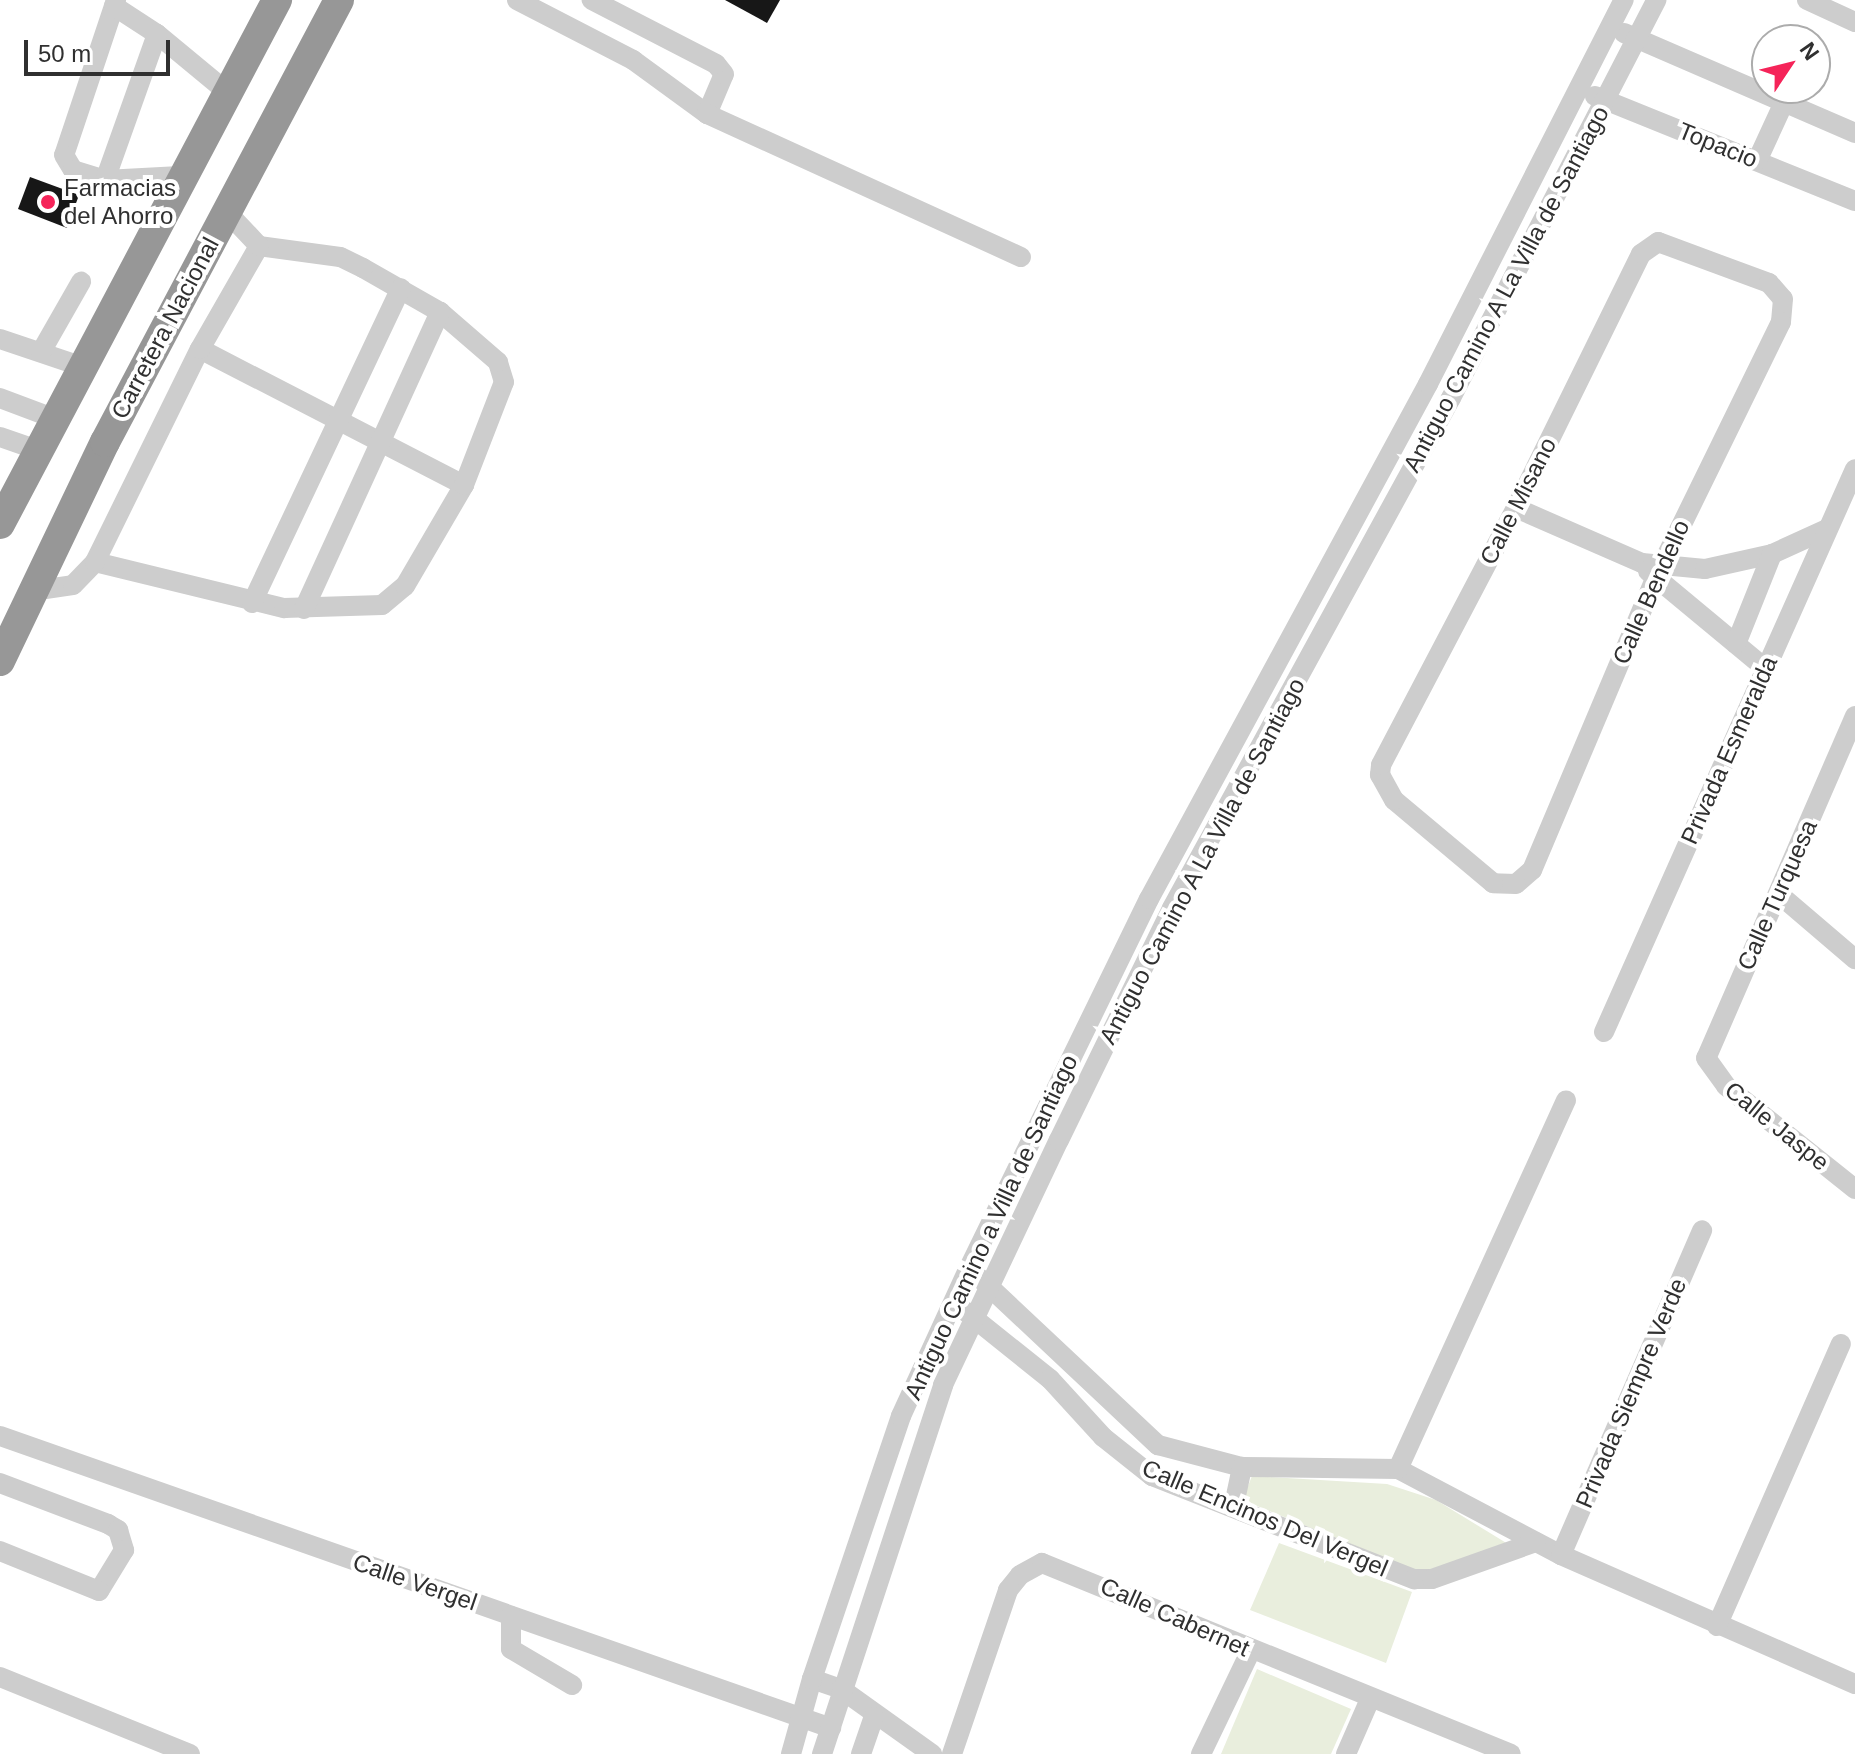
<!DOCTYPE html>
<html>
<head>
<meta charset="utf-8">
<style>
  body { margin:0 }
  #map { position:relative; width:1855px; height:1754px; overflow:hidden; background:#fff; font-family:Helvetica,sans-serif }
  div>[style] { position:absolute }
  .green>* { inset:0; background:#e9eedd }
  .building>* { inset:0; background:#171717 }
  .minor>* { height:20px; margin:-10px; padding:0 10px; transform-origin:10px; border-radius:10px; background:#cdcdcd }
  .highway>* { height:30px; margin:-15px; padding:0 15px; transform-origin:15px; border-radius:15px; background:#979797 }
  .dots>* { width:22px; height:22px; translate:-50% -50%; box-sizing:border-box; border:4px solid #fff; border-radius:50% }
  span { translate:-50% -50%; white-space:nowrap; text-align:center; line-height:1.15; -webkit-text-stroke:8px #fff; paint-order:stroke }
  .street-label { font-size:24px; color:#303030 }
  .poi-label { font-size:24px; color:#303030 }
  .left { translate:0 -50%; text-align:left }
  .north { position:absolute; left:1751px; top:24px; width:80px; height:80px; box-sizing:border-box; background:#fff; border:2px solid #acacac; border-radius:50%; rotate:55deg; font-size:22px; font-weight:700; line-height:32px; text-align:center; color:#303030 }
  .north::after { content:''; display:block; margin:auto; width:28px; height:36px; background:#f52459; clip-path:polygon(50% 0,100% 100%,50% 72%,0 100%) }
  .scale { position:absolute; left:24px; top:40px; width:146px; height:36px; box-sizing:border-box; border:4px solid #303030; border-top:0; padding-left:10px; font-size:24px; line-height:28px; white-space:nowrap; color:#303030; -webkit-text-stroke:6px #fff; paint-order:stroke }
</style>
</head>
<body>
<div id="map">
  <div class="green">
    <div style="clip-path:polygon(1252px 1476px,1387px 1484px,1436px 1500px,1508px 1544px,1451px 1566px,1417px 1571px,1252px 1504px,1244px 1496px)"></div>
    <div style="clip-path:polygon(1279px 1543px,1412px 1592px,1386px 1663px,1250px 1610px)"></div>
    <div style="clip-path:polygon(1257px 1669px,1351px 1709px,1331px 1754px,1221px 1754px)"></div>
  </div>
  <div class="building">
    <div style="clip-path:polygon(725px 0,780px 0,767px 23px)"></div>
    <div style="clip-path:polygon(30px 177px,79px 195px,67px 228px,18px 209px)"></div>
  </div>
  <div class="minor">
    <div style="left:116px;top:0;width:163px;rotate:108.5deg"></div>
    <div style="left:64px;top:155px;width:17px;rotate:59deg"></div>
    <div style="left:73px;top:170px;width:34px;rotate:17deg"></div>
    <div style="left:105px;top:180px;width:75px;rotate:-3.1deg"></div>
    <div style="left:517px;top:0;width:131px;rotate:27.3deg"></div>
    <div style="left:633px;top:60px;width:92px;rotate:36.1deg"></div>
    <div style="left:707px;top:114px;width:43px;rotate:-67deg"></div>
    <div style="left:724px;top:74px;width:13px;rotate:-129deg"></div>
    <div style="left:716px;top:64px;width:140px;rotate:-152.7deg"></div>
    <div style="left:1807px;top:0;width:53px;rotate:24.6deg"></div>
    <div style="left:114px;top:6px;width:51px;rotate:33.1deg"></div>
    <div style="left:157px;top:34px;width:89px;rotate:39.6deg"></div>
    <div style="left:1624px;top:33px;width:252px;rotate:23.4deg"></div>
    <div style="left:1595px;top:96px;width:280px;rotate:22deg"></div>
    <div style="left:707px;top:114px;width:345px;rotate:24.5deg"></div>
    <div style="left:1757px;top:161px;width:67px;rotate:-65.3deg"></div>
    <div style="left:105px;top:180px;width:155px;rotate:-70.4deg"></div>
    <div style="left:1658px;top:242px;width:118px;rotate:20.3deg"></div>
    <div style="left:1769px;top:283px;width:21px;rotate:49deg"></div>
    <div style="left:1783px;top:299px;width:23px;rotate:95deg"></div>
    <div style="left:1781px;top:322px;width:286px;rotate:116.1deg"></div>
    <div style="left:1655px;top:579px;width:316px;rotate:112.9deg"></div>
    <div style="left:1532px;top:870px;width:21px;rotate:139deg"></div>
    <div style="left:1516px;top:884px;width:23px;rotate:-178deg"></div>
    <div style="left:1493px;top:883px;width:129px;rotate:-140deg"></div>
    <div style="left:1394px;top:800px;width:29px;rotate:-119deg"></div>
    <div style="left:1380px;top:775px;width:10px;rotate:-84deg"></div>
    <div style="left:1381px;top:765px;width:290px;rotate:-62.3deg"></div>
    <div style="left:1516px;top:508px;width:283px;rotate:-63.8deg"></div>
    <div style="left:1641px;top:254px;width:21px;rotate:-35deg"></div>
    <div style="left:0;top:339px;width:84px;rotate:18.6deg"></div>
    <div style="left:200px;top:349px;width:297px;rotate:27.3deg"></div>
    <div style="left:41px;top:352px;width:81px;rotate:-60.3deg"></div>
    <div style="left:0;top:398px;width:57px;rotate:20.7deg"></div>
    <div style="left:0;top:437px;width:39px;rotate:19deg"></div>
    <div style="left:1516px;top:508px;width:137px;rotate:23.6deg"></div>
    <div style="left:1642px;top:563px;width:63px;rotate:5.4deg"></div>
    <div style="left:1705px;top:569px;width:69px;rotate:-12.6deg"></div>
    <div style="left:1772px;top:554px;width:60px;rotate:-24.4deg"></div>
    <div style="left:95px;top:562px;width:195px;rotate:13.7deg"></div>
    <div style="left:284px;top:608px;width:98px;rotate:-1.8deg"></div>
    <div style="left:382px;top:605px;width:30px;rotate:-40deg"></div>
    <div style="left:405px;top:586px;width:117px;rotate:-59.7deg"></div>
    <div style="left:464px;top:485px;width:110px;rotate:-68.8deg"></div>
    <div style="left:504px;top:382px;width:21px;rotate:-107deg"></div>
    <div style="left:498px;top:362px;width:77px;rotate:-139.2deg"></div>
    <div style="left:440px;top:312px;width:89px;rotate:-150.3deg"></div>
    <div style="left:363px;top:268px;width:25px;rotate:-154deg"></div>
    <div style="left:340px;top:257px;width:82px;rotate:-172.3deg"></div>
    <div style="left:1648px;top:571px;width:152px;rotate:39.7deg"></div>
    <div style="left:32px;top:591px;width:41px;rotate:-8.3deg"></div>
    <div style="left:73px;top:585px;width:32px;rotate:-46deg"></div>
    <div style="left:95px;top:562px;width:237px;rotate:-63.8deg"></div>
    <div style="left:200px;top:349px;width:119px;rotate:-60.2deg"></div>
    <div style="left:259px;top:246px;width:47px;rotate:-133.3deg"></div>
    <div style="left:252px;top:603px;width:348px;rotate:-64.7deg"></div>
    <div style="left:304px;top:609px;width:327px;rotate:-65.4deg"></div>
    <div style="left:1736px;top:644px;width:97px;rotate:-68.2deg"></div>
    <div style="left:1855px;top:716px;width:373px;rotate:113.5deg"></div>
    <div style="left:1706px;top:1058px;width:34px;rotate:54deg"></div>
    <div style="left:1726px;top:1086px;width:165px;rotate:38.6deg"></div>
    <div style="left:1780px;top:895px;width:99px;rotate:40.5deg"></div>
    <div style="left:1604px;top:1032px;width:616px;rotate:-65.97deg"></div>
    <div style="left:981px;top:1279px;width:243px;rotate:43.2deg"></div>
    <div style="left:1158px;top:1445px;width:87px;rotate:14.7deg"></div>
    <div style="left:1242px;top:1467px;width:156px;rotate:0.7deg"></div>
    <div style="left:1398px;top:1469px;width:184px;rotate:27.8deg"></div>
    <div style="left:1561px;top:1555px;width:321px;rotate:23.7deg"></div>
    <div style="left:965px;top:1311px;width:109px;rotate:38.7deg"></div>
    <div style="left:1050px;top:1379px;width:79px;rotate:47.6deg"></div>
    <div style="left:1103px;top:1437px;width:63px;rotate:38.5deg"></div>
    <div style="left:1152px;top:1476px;width:282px;rotate:21.5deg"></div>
    <div style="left:1414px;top:1579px;width:18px"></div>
    <div style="left:1432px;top:1579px;width:110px;rotate:-19.6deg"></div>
    <div style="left:0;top:1436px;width:881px;rotate:19.36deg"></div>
    <div style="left:1398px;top:1469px;width:405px;rotate:-65.5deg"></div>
    <div style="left:0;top:1483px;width:116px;rotate:20.8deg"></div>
    <div style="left:108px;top:1524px;width:12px;rotate:31deg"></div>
    <div style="left:118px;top:1530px;width:21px;rotate:73deg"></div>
    <div style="left:124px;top:1550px;width:48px;rotate:121.4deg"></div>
    <div style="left:99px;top:1591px;width:107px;rotate:-158deg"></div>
    <div style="left:1234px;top:1505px;width:39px;rotate:-78deg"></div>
    <div style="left:1561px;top:1555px;width:354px;rotate:-66.5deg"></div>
    <div style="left:511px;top:1616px;width:33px;rotate:90deg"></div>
    <div style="left:511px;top:1649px;width:71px;rotate:30.5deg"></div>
    <div style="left:1717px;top:1626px;width:308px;rotate:-66.3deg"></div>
    <div style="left:0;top:1677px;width:205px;rotate:22.1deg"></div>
    <div style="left:812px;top:1679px;width:31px;rotate:19deg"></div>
    <div style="left:841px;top:1689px;width:112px;rotate:35.5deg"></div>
    <div style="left:791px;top:1754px;width:78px;rotate:-74.4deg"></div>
    <div style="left:812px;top:1679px;width:278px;rotate:-71.3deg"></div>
    <div style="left:901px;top:1416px;width:158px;rotate:-65.4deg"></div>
    <div style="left:967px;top:1272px;width:415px;rotate:-64deg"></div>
    <div style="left:1149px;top:899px;width:586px;rotate:-61.55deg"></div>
    <div style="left:1428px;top:384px;width:431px;rotate:-63deg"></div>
    <div style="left:822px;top:1754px;width:388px;rotate:-71.8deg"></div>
    <div style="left:943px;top:1385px;width:271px;rotate:-64.7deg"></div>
    <div style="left:1059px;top:1140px;width:258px;rotate:-64deg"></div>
    <div style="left:1172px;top:908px;width:581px;rotate:-61.32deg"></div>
    <div style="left:1451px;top:398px;width:448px;rotate:-62.7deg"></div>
    <div style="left:861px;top:1754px;width:39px;rotate:-71deg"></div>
    <div style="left:952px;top:1754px;width:173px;rotate:-71.1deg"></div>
    <div style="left:1008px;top:1590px;width:19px;rotate:-51deg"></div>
    <div style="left:1020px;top:1575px;width:25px;rotate:-29deg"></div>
    <div style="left:1042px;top:1563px;width:506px;rotate:22.16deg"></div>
    <div style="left:1201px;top:1754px;width:115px;rotate:-64.3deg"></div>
    <div style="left:1346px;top:1754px;width:60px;rotate:-66.4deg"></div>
  </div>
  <div class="highway">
    <div style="left:0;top:524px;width:593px;rotate:-62.14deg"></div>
    <div style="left:0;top:661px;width:243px;rotate:-64.4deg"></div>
    <div style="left:105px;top:442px;width:500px;rotate:-62.1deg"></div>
  </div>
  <div class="dots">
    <div style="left:48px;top:202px;background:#f52459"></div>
  </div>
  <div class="street-label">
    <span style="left:1718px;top:145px;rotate:22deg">Topacio</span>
    <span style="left:1506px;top:289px;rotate:-62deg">Antiguo Camino A La Villa de Santiago</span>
    <span style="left:165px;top:328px;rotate:-62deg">Carretera Nacional</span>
    <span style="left:1518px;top:501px;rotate:-63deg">Calle Misano</span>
    <span style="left:1651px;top:592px;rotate:-66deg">Calle Bendello</span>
    <span style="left:1729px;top:750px;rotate:-66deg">Privada Esmeralda</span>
    <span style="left:1202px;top:861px;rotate:-62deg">Antiguo Camino A La Villa de Santiago</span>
    <span style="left:1777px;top:895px;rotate:-66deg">Calle Turquesa</span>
    <span style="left:1777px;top:1126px;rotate:39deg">Calle Jaspe</span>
    <span style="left:991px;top:1227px;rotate:-65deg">Antiguo Camino a Villa de Santiago</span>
    <span style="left:1631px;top:1393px;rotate:-67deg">Privada Siempre Verde</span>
    <span style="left:1265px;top:1518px;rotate:23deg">Calle Encinos Del Vergel</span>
    <span style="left:415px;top:1582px;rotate:19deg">Calle Vergel</span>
    <span style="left:1175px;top:1617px;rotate:24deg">Calle Cabernet</span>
  </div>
  <div class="poi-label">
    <span class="left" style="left:64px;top:202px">Farmacias<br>del Ahorro</span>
  </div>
  <div class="north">N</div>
  <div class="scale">50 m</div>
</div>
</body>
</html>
